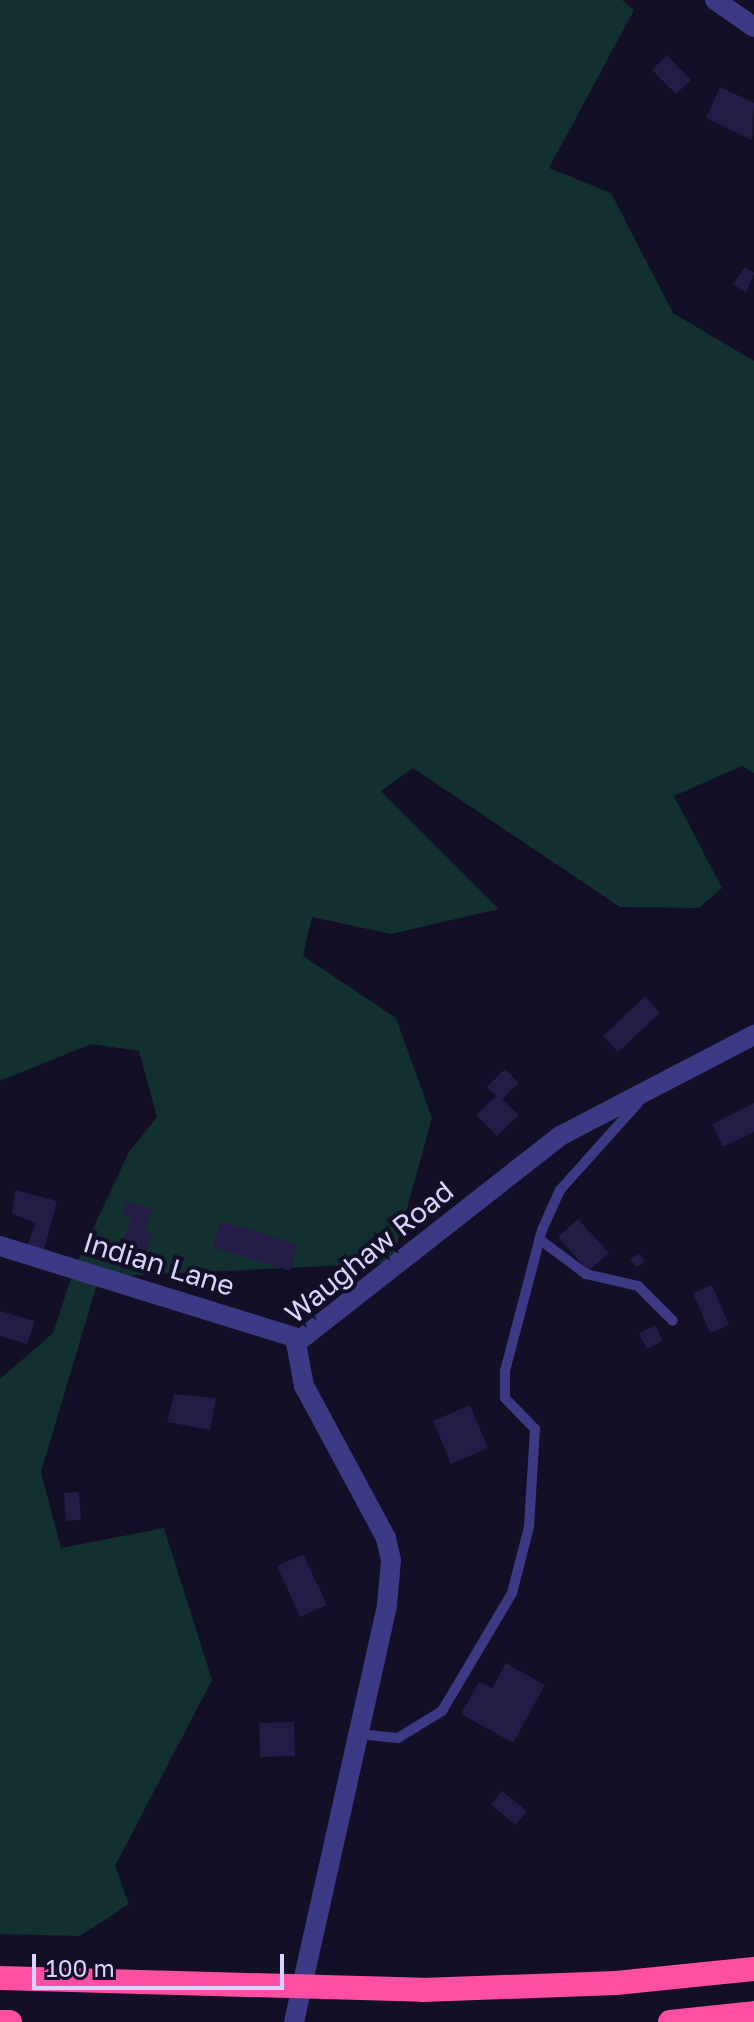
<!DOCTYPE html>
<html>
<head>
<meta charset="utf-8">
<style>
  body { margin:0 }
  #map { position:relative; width:754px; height:2022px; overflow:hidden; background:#130f26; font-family:"Golos Text",sans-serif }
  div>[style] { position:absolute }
  .green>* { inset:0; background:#12302f }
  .building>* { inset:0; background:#241b47 }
  .service>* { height:10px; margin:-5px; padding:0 5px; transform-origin:5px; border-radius:5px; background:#3d3a85 }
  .minor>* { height:20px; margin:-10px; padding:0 10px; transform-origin:10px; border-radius:10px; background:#3d3a85 }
  .motorway>* { height:24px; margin:-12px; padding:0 12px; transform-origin:12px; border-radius:12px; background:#ff4fa3 }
  span { translate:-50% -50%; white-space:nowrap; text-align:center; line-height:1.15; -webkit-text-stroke:8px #130f26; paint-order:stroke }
  .street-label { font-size:28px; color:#d9d4ff }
  .scale { position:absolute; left:32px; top:1954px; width:252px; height:36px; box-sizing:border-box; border:4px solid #d9d4ff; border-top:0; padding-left:10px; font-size:24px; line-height:28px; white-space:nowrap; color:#d9d4ff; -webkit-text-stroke:6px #130f26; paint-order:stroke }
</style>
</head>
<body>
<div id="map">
  <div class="green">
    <div style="clip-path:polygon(0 0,622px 0,634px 10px,549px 168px,611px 193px,673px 313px,754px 361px,754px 773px,742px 766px,674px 796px,722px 888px,699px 908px,620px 907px,413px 768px,381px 791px,499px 909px,391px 934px,312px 917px,303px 956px,396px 1018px,432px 1118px,392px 1263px,99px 1277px,41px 1472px,61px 1548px,164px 1528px,212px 1680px,115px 1866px,129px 1904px,80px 1936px,0 1934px,0 1379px,53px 1333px,74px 1269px,129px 1152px,157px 1117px,139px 1051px,91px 1044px,0 1081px)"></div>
  </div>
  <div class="building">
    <div style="clip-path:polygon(667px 55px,691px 80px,676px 94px,652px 70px)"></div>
    <div style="clip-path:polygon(720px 87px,754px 103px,752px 140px,706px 118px)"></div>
    <div style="clip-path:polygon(745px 267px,754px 273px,746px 293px,733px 284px)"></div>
    <div style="clip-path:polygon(645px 996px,660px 1013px,618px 1052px,603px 1036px)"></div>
    <div style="clip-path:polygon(505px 1069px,519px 1083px,502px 1099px,519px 1115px,497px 1136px,476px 1115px,496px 1096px,487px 1087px)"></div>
    <div style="clip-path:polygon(754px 1103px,754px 1132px,723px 1147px,712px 1124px)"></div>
    <div style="clip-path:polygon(15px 1190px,57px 1201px,44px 1250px,27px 1245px,36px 1223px,12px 1214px)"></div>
    <div style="clip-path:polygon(127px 1202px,153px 1209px,144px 1230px,153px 1232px,145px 1256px,139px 1254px,135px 1266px,113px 1260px,132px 1219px,123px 1216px)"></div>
    <div style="clip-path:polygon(578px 1219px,609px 1253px,588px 1271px,558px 1237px)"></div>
    <div style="clip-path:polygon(221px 1221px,298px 1245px,290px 1271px,213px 1247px)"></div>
    <div style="clip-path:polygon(640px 1254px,645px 1262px,636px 1267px,630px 1259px)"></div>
    <div style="clip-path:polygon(712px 1285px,729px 1325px,710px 1333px,693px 1293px)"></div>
    <div style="clip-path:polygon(0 1311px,35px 1321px,27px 1344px,0 1336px)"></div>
    <div style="clip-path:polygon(655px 1325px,663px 1341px,647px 1349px,639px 1334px)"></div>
    <div style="clip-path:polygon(174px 1394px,216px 1398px,210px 1430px,167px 1422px)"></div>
    <div style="clip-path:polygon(470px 1405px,488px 1448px,451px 1464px,433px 1421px)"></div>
    <div style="clip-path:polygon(79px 1492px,81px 1520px,66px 1521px,64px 1493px)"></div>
    <div style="clip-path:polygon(303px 1554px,327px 1605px,300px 1617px,277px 1566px)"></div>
    <div style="clip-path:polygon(506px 1663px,545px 1685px,513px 1743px,461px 1714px,479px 1682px,492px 1688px)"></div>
    <div style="clip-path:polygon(294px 1722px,295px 1756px,260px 1757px,259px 1723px)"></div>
    <div style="clip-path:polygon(502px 1791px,527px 1811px,516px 1825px,491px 1805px)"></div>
  </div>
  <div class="service">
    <div style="left:539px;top:1239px;width:59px;rotate:36.7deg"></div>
    <div style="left:586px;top:1274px;width:53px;rotate:13deg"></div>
    <div style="left:638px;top:1286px;width:49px;rotate:45deg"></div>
    <div style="left:358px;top:1734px;width:40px;rotate:5.7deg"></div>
    <div style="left:398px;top:1738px;width:52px;rotate:-31.5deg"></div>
    <div style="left:442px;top:1711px;width:137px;rotate:-59.3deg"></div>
    <div style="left:512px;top:1593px;width:68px;rotate:-75.6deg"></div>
    <div style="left:529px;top:1527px;width:98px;rotate:-86.5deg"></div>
    <div style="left:535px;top:1429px;width:43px;rotate:-134.1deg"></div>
    <div style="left:505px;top:1398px;width:27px;rotate:-90deg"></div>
    <div style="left:505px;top:1371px;width:146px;rotate:-75.3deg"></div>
    <div style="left:542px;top:1230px;width:44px;rotate:-65.8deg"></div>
    <div style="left:560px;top:1190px;width:117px;rotate:-48.1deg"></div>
  </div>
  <div class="minor">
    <div style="left:715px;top:0;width:47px;rotate:34.7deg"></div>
    <div style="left:0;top:1246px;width:314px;rotate:17.2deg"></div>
    <div style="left:294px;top:2022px;width:427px;rotate:-77.4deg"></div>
    <div style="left:387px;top:1605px;width:45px;rotate:-84.9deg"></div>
    <div style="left:391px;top:1560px;width:23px;rotate:-103deg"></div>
    <div style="left:386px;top:1538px;width:173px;rotate:-118.3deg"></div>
    <div style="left:304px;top:1386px;width:44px;rotate:-100.5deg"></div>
    <div style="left:296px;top:1343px;width:335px;rotate:-38.1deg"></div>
    <div style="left:560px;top:1136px;width:219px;rotate:-27.5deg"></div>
  </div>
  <div class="motorway">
    <div style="left:0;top:1978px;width:423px;rotate:1.6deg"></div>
    <div style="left:423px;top:1990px;width:193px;rotate:-2.1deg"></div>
    <div style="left:616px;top:1983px;width:139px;rotate:-5.8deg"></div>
    <div style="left:0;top:2022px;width:10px"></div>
    <div style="left:670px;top:2022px;width:84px;rotate:-6.1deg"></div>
  </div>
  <div class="street-label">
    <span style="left:369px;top:1252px;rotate:-39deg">Waughaw Road</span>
    <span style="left:159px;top:1264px;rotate:17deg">Indian Lane</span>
  </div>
  <div class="scale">100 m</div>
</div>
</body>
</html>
